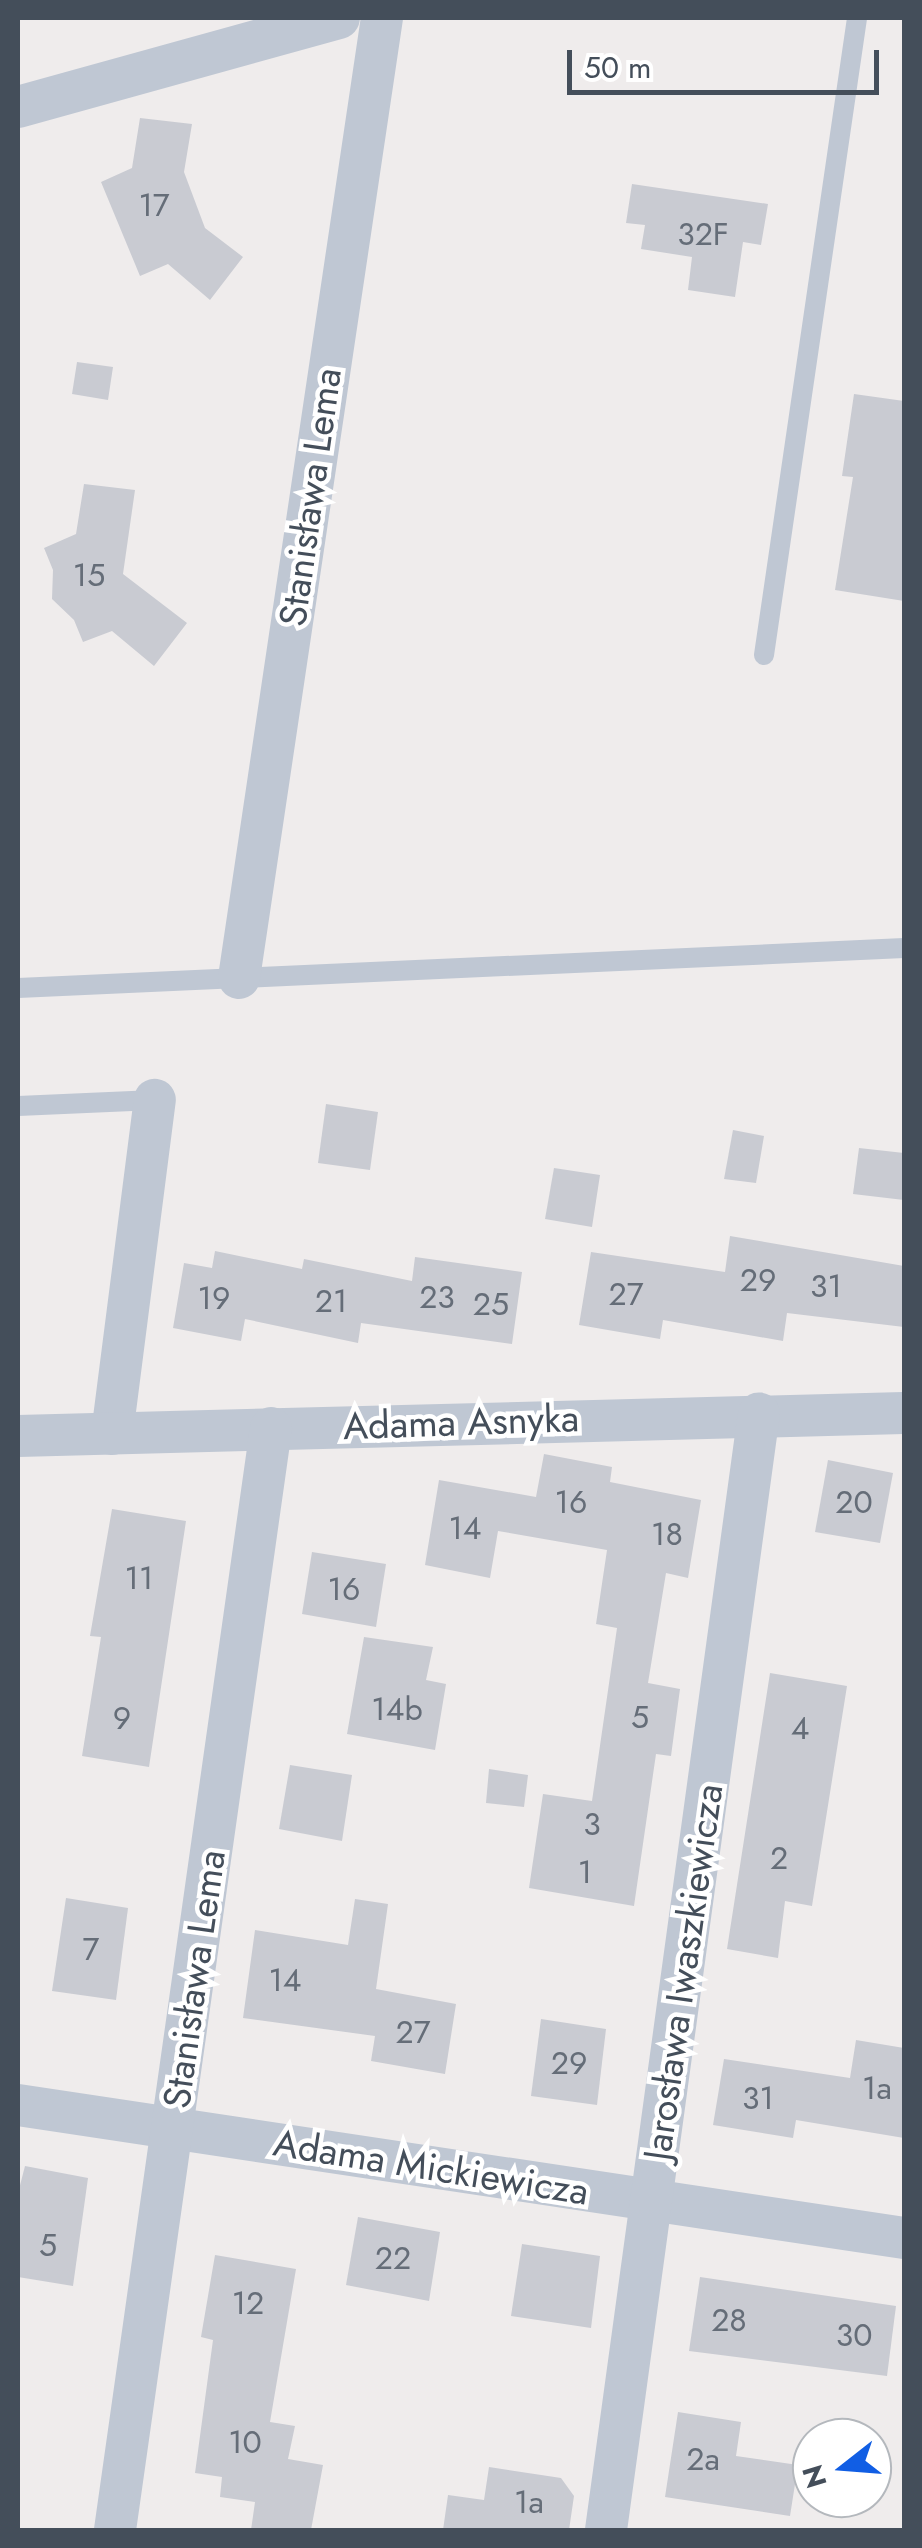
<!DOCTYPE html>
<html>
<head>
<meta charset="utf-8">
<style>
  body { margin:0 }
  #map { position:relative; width:922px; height:2548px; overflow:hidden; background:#efecec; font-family:Jost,sans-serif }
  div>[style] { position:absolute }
  .building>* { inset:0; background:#c9cbd2 }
  .service>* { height:20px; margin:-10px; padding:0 10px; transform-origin:10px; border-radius:10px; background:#bfc7d3 }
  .minor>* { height:42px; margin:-21px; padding:0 21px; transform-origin:21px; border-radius:21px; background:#bfc7d3 }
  span { translate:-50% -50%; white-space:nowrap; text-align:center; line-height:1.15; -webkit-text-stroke:9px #fff; paint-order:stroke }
  .number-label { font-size:32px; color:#656d78 }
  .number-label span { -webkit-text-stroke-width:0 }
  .street-label { font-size:38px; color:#444e5a }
  .frame { position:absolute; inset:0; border:20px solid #444e5a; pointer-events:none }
  .north { position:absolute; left:792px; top:2418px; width:100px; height:100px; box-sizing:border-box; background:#fff; border:2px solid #b4b8bd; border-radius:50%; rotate:253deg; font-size:28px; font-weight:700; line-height:40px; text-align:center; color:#444e5a }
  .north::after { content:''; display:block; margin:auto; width:35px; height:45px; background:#115ee4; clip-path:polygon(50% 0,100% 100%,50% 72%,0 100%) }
  .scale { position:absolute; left:567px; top:50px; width:312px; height:45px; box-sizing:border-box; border:5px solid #444e5a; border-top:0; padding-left:12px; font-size:30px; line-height:35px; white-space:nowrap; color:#444e5a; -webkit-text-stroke:8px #fff; paint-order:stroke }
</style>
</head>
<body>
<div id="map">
  <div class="building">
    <div style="clip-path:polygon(140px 118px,192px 124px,184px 172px,205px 228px,243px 257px,210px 300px,168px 264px,140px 276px,101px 182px,132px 168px)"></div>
    <div style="clip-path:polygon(632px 184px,768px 204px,761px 245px,743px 242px,735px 297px,688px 290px,692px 257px,641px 249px,645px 225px,626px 223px)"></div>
    <div style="clip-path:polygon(77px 362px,113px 367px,108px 400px,72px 394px)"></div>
    <div style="clip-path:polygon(854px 394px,904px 401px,904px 601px,835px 590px,853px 477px,842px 476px)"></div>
    <div style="clip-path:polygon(84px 484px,135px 490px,123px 574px,187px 623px,154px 666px,112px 631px,83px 642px,74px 620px,52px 599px,53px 570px,44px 548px,76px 534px)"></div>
    <div style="clip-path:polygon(326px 1104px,378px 1112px,370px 1170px,318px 1163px)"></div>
    <div style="clip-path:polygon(733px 1130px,764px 1136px,756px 1183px,724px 1179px)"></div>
    <div style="clip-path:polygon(859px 1148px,904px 1153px,904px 1200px,853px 1194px)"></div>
    <div style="clip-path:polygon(554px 1168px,600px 1175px,592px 1227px,545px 1219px)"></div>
    <div style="clip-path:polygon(730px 1236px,904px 1266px,904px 1327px,787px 1313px,783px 1341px,663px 1320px,660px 1339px,579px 1325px,591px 1252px,725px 1272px)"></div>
    <div style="clip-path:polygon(215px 1251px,302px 1269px,304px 1259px,412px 1281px,415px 1257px,522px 1272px,512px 1344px,361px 1323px,358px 1343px,245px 1319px,241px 1341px,173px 1328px,184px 1263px,212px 1268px)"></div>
    <div style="clip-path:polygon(544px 1454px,612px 1467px,610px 1482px,701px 1500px,688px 1578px,666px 1573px,648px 1683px,680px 1689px,671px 1756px,656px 1754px,634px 1906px,529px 1888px,543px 1794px,592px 1801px,617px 1628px,596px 1624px,607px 1550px,498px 1531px,490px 1578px,425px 1565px,439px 1480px,536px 1497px)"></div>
    <div style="clip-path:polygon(828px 1460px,893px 1473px,880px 1543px,815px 1532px)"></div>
    <div style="clip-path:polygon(112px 1509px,186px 1521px,149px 1767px,82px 1756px,101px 1637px,90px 1636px)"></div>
    <div style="clip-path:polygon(312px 1552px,386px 1564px,376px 1627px,302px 1614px)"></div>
    <div style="clip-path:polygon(364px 1637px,433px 1647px,426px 1680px,446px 1684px,435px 1750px,347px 1734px)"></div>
    <div style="clip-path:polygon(770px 1673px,847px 1686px,812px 1906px,785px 1901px,778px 1958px,727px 1949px)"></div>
    <div style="clip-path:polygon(290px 1765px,352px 1775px,342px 1841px,279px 1829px)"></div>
    <div style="clip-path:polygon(489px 1769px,528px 1775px,524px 1807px,486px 1803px)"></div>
    <div style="clip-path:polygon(66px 1898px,128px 1908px,116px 2000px,52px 1991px)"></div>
    <div style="clip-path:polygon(355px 1899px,388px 1904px,376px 1989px,456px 2004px,445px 2074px,371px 2061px,375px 2036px,243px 2018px,255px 1930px,348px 1945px)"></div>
    <div style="clip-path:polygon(541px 2019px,606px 2029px,597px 2105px,531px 2096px)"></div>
    <div style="clip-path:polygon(856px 2040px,904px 2048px,904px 2138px,796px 2120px,793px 2138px,713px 2125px,724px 2059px,850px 2078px)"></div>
    <div style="clip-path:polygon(25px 2166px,88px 2178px,73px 2286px,18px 2277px,18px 2193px)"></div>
    <div style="clip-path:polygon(358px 2217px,440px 2232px,429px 2301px,346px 2285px)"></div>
    <div style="clip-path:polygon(522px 2244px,600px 2256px,591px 2328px,511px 2316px)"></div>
    <div style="clip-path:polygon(215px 2255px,296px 2269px,270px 2422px,295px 2426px,288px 2459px,323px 2465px,311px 2530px,251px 2530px,255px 2502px,220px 2497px,222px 2477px,195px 2473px,213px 2340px,201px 2337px)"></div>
    <div style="clip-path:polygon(700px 2277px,896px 2306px,887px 2376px,689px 2351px)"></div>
    <div style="clip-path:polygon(678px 2412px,741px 2422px,736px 2456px,798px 2465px,790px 2516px,665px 2497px)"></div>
    <div style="clip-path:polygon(489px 2467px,561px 2478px,574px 2496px,569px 2530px,443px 2530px,448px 2495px,484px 2500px)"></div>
  </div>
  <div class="service">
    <div style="left:764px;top:655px;width:644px;rotate:-81.69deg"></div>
    <div style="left:18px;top:988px;width:887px;rotate:-2.58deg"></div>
    <div style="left:18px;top:1106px;width:137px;rotate:-2.5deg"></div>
  </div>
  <div class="minor">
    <div style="left:18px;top:107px;width:333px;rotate:-15.5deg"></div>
    <div style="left:239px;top:978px;width:971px;rotate:-81.53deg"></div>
    <div style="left:112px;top:1434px;width:337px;rotate:-82.7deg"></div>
    <div style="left:18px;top:1436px;width:886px;rotate:-1.49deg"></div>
    <div style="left:18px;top:2105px;width:896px;rotate:8.54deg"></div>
    <div style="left:115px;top:2530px;width:1113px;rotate:-81.94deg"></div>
    <div style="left:606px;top:2530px;width:1127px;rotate:-82.2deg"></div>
  </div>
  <div class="number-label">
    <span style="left:154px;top:205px">17</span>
    <span style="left:703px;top:234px">32F</span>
    <span style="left:89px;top:575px">15</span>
    <span style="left:758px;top:1280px">29</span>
    <span style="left:826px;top:1286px">31</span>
    <span style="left:626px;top:1294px">27</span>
    <span style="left:437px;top:1297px">23</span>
    <span style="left:214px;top:1298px">19</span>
    <span style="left:331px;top:1301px">21</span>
    <span style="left:491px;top:1304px">25</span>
    <span style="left:571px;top:1502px">16</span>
    <span style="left:854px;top:1502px">20</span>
    <span style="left:465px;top:1528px">14</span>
    <span style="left:667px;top:1534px">18</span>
    <span style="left:139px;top:1578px">11</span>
    <span style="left:344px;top:1589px">16</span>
    <span style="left:397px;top:1709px">14b</span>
    <span style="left:640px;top:1717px">5</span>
    <span style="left:122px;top:1718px">9</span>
    <span style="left:800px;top:1728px">4</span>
    <span style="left:592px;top:1824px">3</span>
    <span style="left:779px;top:1858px">2</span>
    <span style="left:585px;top:1872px">1</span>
    <span style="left:91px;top:1949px">7</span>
    <span style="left:285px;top:1980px">14</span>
    <span style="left:413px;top:2032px">27</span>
    <span style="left:569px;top:2063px">29</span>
    <span style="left:877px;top:2088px">1a</span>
    <span style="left:758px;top:2098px">31</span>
    <span style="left:48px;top:2245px">5</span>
    <span style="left:393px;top:2258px">22</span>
    <span style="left:248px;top:2303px">12</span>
    <span style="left:729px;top:2320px">28</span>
    <span style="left:854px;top:2335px">30</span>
    <span style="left:245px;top:2442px">10</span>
    <span style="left:703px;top:2459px">2a</span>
    <span style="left:529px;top:2502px">1a</span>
  </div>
  <div class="street-label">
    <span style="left:310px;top:497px;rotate:-82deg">Stanisława Lema</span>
    <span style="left:461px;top:1422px;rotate:-2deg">Adama Asnyka</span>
    <span style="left:683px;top:1972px;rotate:-82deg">Jarosława Iwaszkiewicza</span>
    <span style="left:194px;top:1979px;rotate:-82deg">Stanisława Lema</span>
    <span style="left:431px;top:2167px;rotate:9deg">Adama Mickiewicza</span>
  </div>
  <div class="frame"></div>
  <div class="north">N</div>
  <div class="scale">50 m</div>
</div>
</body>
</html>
